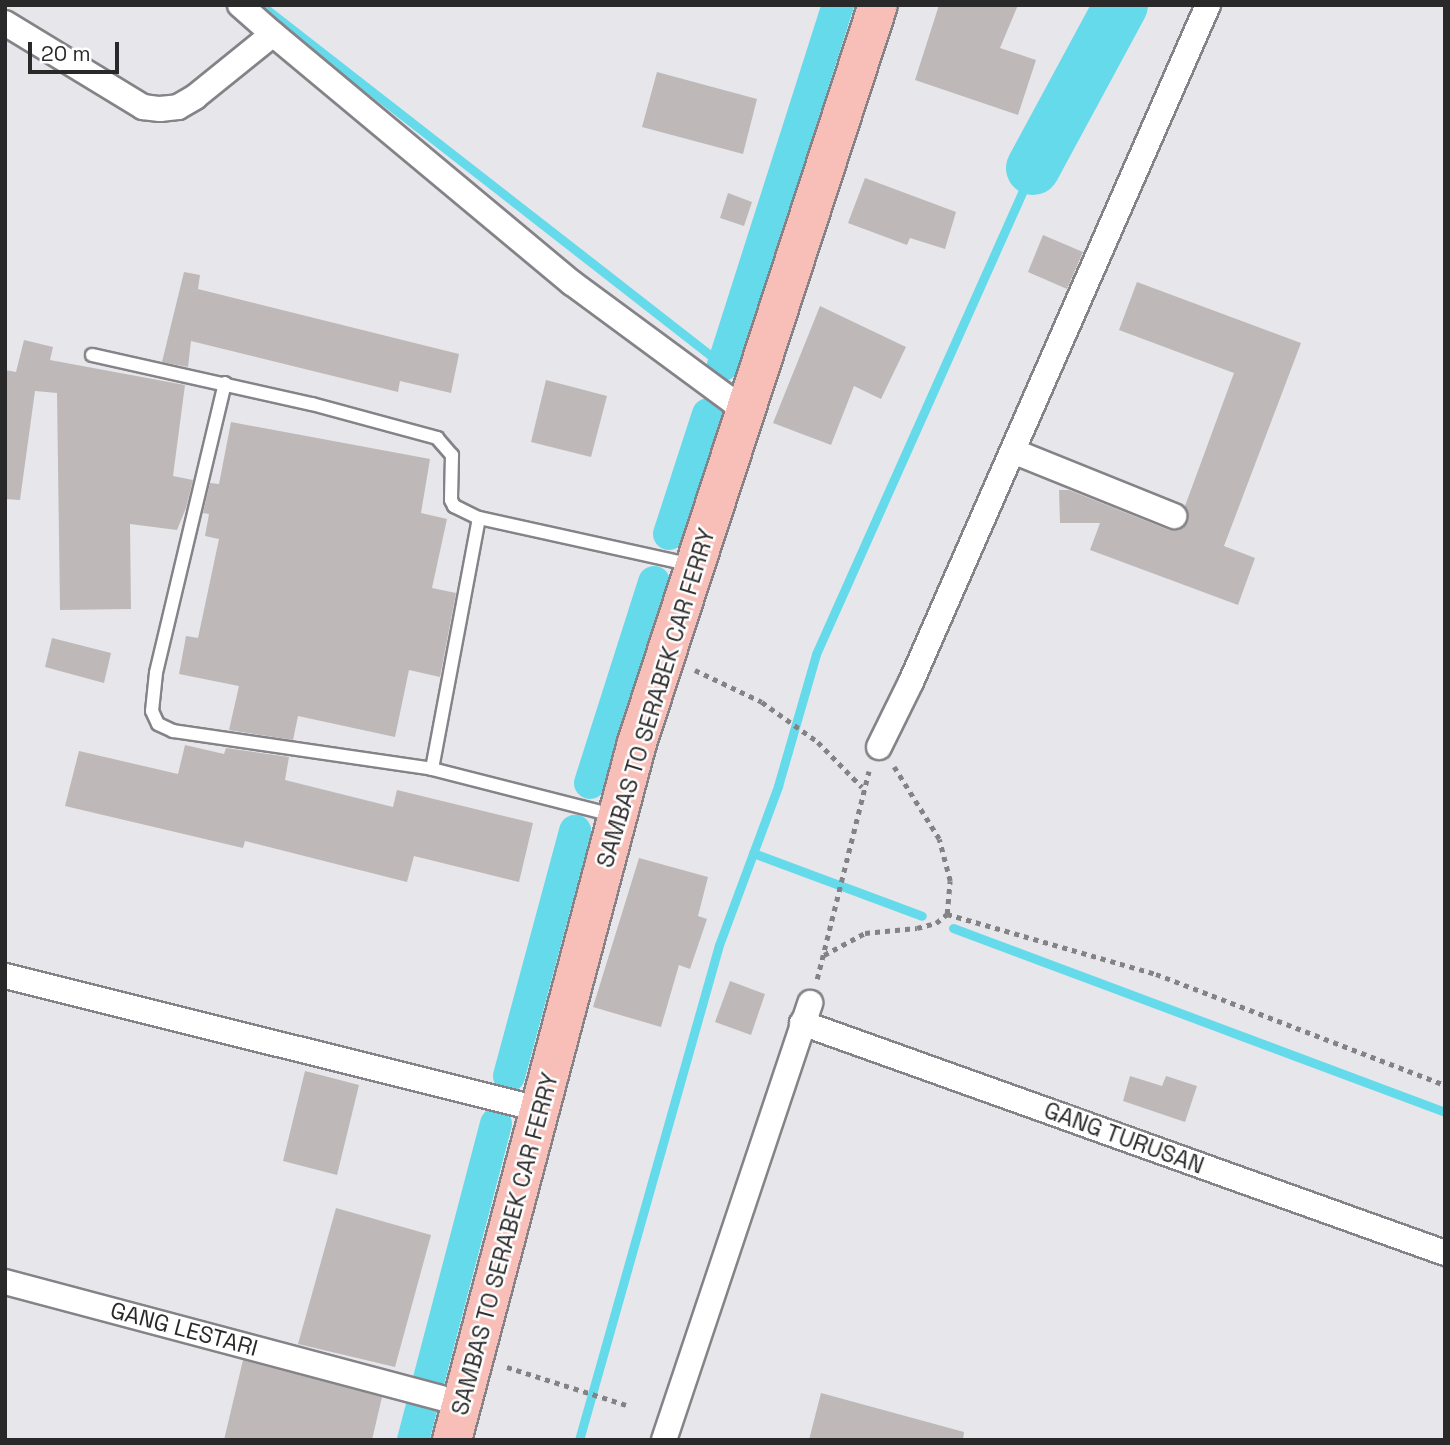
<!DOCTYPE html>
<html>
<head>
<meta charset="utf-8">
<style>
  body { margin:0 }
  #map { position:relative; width:1450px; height:1445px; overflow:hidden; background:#e7e6ea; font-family:"Space Grotesk",sans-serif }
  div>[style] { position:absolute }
  .stream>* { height:9px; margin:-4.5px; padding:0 4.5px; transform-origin:4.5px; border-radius:4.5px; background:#65daeb }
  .canal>* { height:32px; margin:-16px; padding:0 16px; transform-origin:16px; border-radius:16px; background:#65daeb }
  .river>* { height:54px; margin:-27px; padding:0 27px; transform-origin:27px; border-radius:27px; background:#65daeb }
  .building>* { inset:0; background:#beb9b8 }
  .path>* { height:4.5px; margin-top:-2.25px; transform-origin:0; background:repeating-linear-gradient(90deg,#838385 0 5px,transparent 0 10px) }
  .roads { filter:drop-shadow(2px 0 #858387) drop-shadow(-2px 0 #858387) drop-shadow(0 2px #858387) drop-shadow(0 -2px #858387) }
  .service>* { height:12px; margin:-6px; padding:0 6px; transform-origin:6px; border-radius:6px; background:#fff }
  .minor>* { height:24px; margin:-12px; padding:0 12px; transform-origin:12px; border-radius:12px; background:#fff }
  .trunk>* { height:38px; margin:-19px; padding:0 19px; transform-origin:19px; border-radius:19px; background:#f8beb8 }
  span { translate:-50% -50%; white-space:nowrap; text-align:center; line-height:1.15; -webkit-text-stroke:5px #fff; paint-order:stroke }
  .street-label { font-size:23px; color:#29292a }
  .frame { position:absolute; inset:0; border:7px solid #29292a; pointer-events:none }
  .scale { position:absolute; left:28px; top:42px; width:91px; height:32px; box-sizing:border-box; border:4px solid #29292a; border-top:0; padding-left:9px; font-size:21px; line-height:24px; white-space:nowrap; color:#29292a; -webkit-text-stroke:5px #fff; paint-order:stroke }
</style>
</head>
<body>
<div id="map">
  <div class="stream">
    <div style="left:261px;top:5px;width:586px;rotate:37.93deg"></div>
    <div style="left:753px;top:853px;width:180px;rotate:20.4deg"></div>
    <div style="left:953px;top:928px;width:525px;rotate:20.5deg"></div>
    <div style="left:579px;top:1440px;width:514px;rotate:-74.21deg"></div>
    <div style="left:719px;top:945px;width:170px;rotate:-69.6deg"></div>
    <div style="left:778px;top:786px;width:137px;rotate:-73.9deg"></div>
    <div style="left:816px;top:654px;width:532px;rotate:-65.94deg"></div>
  </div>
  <div class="canal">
    <div style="left:723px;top:365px;width:378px;rotate:-72.3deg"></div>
    <div style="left:669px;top:534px;width:126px;rotate:-72deg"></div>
    <div style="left:590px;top:783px;width:211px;rotate:-72.3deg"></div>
    <div style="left:509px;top:1076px;width:254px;rotate:-74.9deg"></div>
    <div style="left:413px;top:1440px;width:327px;rotate:-75.3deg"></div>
  </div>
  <div class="river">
    <div style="left:1033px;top:168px;width:185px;rotate:-61.6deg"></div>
  </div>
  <div class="building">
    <div style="clip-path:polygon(939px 5px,1018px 5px,1000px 48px,1036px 60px,1018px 115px,915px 80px)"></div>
    <div style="clip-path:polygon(657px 72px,757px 99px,743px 154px,642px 127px)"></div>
    <div style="clip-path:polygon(865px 178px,956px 212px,945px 249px,910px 238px,907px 245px,848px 223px)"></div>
    <div style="clip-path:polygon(728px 193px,752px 202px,744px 226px,720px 218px)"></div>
    <div style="clip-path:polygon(1043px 235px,1083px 252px,1067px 289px,1028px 272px)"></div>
    <div style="clip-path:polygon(184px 272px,200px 275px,198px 289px,459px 354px,451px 393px,400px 381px,398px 392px,191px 341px,188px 367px,162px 362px)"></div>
    <div style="clip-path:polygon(1137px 282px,1301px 343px,1224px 546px,1255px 558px,1238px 605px,1090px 550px,1100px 523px,1060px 523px,1059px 490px,1069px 490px,1169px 530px,1183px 528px,1188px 521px,1185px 506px,1234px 373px,1119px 330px)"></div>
    <div style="clip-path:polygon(820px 306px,906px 347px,881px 399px,854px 386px,831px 445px,773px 423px)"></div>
    <div style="clip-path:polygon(24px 340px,53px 347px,50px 360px,185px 385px,173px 476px,193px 480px,186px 508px,177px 530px,130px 524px,131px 609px,60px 610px,57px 393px,35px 391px,20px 500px,5px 499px,5px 370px,16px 372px)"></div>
    <div style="clip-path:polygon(546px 380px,607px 396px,591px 457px,531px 442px)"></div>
    <div style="clip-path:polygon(231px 422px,430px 459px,421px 513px,447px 519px,432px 588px,456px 593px,440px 677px,409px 670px,395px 737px,298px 716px,293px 740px,229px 730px,239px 686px,179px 674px,186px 636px,198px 638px,219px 539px,205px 536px,209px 514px,203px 513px,210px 483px,219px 484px)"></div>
    <div style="clip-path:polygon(52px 638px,111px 653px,104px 683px,45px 667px)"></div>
    <div style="clip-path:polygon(185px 745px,224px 754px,226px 748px,289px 757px,285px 780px,393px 807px,397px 790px,533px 823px,519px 882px,414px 856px,407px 882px,245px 841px,243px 848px,65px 806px,79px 751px,178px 774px)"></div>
    <div style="clip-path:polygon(639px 858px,708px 877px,698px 916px,707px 919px,690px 969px,679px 965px,661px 1027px,593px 1007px)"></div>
    <div style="clip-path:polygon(730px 981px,765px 994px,751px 1035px,715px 1022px)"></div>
    <div style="clip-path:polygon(305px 1071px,359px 1085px,337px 1175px,283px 1161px)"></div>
    <div style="clip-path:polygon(1130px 1076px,1162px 1086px,1166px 1076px,1197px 1086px,1185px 1122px,1123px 1101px)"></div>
    <div style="clip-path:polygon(336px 1208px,431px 1235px,395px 1367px,298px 1344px)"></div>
    <div style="clip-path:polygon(243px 1360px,382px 1397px,372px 1440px,224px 1440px)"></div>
    <div style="clip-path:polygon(821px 1393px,964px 1432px,963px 1440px,809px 1440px)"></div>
  </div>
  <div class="path">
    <div style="left:695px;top:670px;width:74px;rotate:25.5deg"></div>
    <div style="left:762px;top:702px;width:69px;rotate:35.5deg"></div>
    <div style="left:818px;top:742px;width:63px;rotate:45.6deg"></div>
    <div style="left:947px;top:914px;width:217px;rotate:16deg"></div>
    <div style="left:1156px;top:974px;width:310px;rotate:21deg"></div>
    <div style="left:824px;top:955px;width:47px;rotate:-28.2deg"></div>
    <div style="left:865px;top:933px;width:52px;rotate:-5.5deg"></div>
    <div style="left:917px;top:928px;width:20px;rotate:-15deg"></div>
    <div style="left:936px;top:923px;width:14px;rotate:-39deg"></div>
    <div style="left:947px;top:914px;width:33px;rotate:-85deg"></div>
    <div style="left:950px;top:881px;width:43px;rotate:-104.7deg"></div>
    <div style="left:939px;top:839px;width:85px;rotate:-122deg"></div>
    <div style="left:817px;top:979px;width:214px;rotate:-76deg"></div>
    <div style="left:507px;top:1367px;width:125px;rotate:17.7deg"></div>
  </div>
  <div class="roads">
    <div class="service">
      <div style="left:92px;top:355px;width:225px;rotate:12.6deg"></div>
      <div style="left:312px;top:404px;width:130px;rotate:15.2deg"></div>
      <div style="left:437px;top:438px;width:23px;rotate:49deg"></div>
      <div style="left:452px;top:455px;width:45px;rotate:91.3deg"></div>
      <div style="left:451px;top:500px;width:7px;rotate:63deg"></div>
      <div style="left:454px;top:506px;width:28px;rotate:26deg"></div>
      <div style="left:225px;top:383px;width:298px;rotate:103.4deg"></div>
      <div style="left:156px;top:673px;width:38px;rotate:96deg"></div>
      <div style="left:152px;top:711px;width:14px;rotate:65deg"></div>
      <div style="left:158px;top:724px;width:17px;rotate:25deg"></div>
      <div style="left:173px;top:731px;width:262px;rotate:8.3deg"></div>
      <div style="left:432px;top:769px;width:187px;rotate:14.3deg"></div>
      <div style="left:432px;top:769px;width:255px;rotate:-79.4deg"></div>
      <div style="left:479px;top:518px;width:219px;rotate:12.4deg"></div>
    </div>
    <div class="minor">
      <div style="left:240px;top:5px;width:44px;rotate:41.3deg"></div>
      <div style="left:5px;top:23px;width:162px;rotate:31.3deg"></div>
      <div style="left:143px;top:107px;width:17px;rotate:7deg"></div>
      <div style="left:160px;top:109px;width:18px;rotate:-6deg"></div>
      <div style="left:178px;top:107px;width:20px;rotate:-30deg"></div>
      <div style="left:195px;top:97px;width:100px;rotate:-38.9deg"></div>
      <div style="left:273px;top:34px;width:389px;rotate:39.8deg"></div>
      <div style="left:572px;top:283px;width:214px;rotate:36.4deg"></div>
      <div style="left:1013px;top:451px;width:174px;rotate:22deg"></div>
      <div style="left:879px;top:747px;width:72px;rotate:-63.8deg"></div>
      <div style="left:911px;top:682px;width:739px;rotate:-66.31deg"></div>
      <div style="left:5px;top:976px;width:550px;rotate:13.99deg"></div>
      <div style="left:802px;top:1023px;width:683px;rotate:19.68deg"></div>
      <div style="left:5px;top:1282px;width:472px;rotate:14.9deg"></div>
      <div style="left:664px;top:1440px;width:461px;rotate:-71.5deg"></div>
    </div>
    <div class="trunk">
      <div style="left:452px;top:1440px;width:721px;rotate:-75.14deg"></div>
      <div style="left:637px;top:743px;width:776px;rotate:-71.92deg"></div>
    </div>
  </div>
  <div class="street-label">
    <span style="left:656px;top:698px;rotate:-73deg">SAMBAS TO SERABEK CAR FERRY</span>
    <span style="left:1124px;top:1138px;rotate:20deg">GANG TURUSAN</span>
    <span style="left:505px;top:1244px;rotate:-75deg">SAMBAS TO SERABEK CAR FERRY</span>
    <span style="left:184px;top:1329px;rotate:15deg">GANG LESTARI</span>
  </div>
  <div class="frame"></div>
  <div class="scale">20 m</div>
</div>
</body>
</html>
